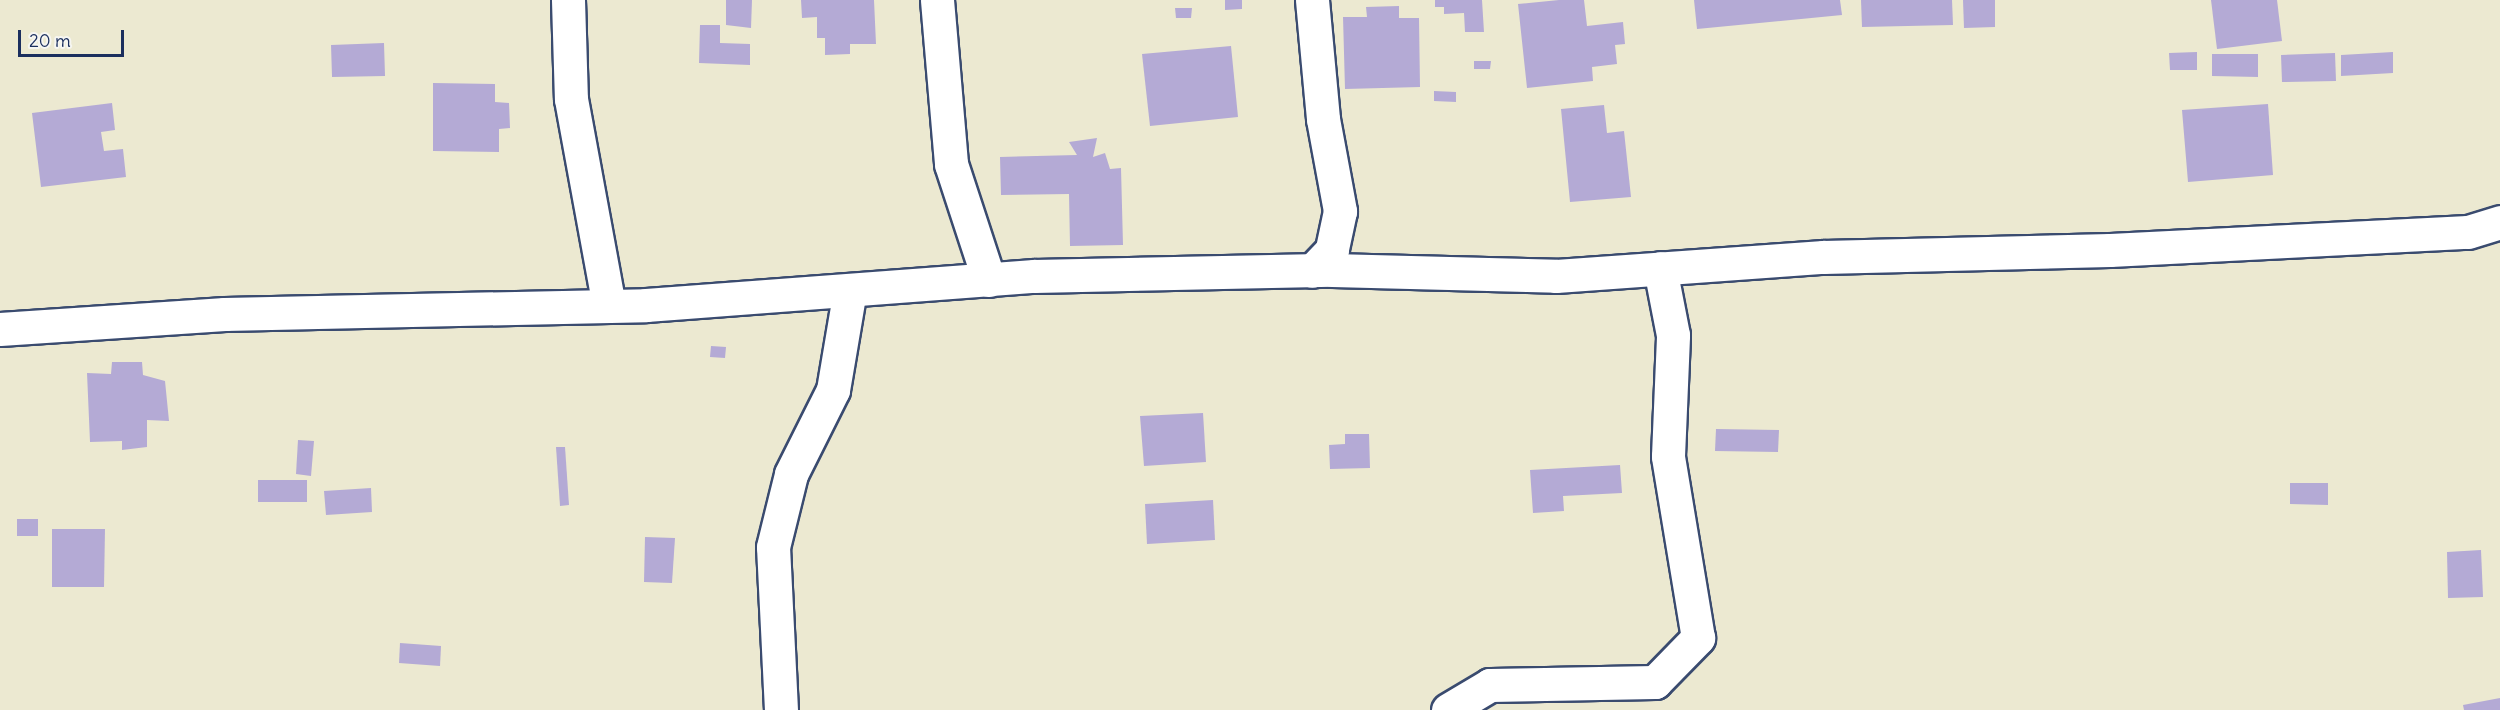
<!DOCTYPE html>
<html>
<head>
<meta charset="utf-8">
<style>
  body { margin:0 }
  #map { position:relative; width:2500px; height:710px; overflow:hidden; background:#ece9d1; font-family:Delius,sans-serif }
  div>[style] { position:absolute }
  .building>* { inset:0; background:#b4aad5 }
  .roads { filter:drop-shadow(2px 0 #3a4b6f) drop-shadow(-2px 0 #3a4b6f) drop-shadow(0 2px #3a4b6f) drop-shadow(0 -2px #3a4b6f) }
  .minor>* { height:33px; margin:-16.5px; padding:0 16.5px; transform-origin:16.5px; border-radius:16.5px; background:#fff }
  span { translate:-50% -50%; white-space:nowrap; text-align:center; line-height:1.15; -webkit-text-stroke:4.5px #f6f6f2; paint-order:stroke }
  .scale { position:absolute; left:18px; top:30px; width:106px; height:27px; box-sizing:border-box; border:3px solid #1b2f5e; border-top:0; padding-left:8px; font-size:18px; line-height:21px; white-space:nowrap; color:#1b2f5e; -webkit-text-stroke:4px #f6f6f2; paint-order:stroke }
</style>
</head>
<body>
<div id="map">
  <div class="building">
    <div style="clip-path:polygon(726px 0,752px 0,751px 28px,726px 25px)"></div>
    <div style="clip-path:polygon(801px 0,874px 0,876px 44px,850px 44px,850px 54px,825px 55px,825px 38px,817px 38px,817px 17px,802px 18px)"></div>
    <div style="clip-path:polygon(1225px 0,1242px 0,1242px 9px,1225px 10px)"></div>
    <div style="clip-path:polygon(1435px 0,1482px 0,1484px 32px,1465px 32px,1464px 13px,1444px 14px,1444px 7px,1435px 7px)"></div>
    <div style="clip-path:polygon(1559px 0,1584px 0,1587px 26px,1623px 22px,1625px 44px,1615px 45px,1617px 64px,1592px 67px,1593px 81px,1527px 88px,1518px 4px)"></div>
    <div style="clip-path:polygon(1694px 0,1840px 0,1842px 15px,1697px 29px)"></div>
    <div style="clip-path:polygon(1861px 0,1952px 0,1953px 25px,1862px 27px)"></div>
    <div style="clip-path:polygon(1963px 0,1995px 0,1995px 27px,1964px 28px)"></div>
    <div style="clip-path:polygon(2211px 0,2277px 0,2282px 41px,2217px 49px)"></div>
    <div style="clip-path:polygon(1399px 6px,1399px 18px,1419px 18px,1420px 87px,1345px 89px,1343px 17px,1367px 17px,1366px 7px)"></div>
    <div style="clip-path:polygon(1175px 8px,1192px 8px,1191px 18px,1176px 18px)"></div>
    <div style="clip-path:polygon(700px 25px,720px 25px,720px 43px,750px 44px,750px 65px,699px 63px)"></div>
    <div style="clip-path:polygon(384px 43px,385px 76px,332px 77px,331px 45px)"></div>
    <div style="clip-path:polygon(1231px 46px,1238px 117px,1150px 126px,1142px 54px)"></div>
    <div style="clip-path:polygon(2197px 52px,2197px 70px,2170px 70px,2169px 53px)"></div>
    <div style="clip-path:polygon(2393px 52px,2393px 73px,2341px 76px,2341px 55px)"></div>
    <div style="clip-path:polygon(2335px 53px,2336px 81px,2282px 82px,2281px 55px)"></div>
    <div style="clip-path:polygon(2212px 54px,2258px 54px,2258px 77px,2212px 76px)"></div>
    <div style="clip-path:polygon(1474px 61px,1491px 61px,1490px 69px,1474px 69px)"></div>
    <div style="clip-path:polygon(433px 83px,495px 84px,495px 102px,509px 103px,510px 128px,499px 129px,499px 152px,433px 151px)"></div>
    <div style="clip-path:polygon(1434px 91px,1456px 92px,1456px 102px,1434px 101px)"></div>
    <div style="clip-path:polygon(112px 103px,115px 130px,101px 132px,104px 151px,123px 149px,126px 177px,41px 187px,32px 113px)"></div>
    <div style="clip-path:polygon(2268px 104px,2273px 175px,2188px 182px,2182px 110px)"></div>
    <div style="clip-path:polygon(1604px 105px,1607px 133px,1624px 131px,1631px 197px,1570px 202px,1561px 109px)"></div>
    <div style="clip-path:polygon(1097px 138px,1093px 157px,1105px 153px,1110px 169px,1121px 168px,1123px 245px,1070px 246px,1069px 194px,1001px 195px,1000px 157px,1077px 155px,1069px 142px)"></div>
    <div style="clip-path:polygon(711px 346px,726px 347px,725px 358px,710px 357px)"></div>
    <div style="clip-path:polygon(112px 362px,142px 362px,143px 375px,165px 381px,169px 421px,147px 420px,147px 447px,122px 450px,122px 441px,90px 442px,87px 373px,111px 374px)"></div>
    <div style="clip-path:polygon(1203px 413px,1206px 462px,1144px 466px,1140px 416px)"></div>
    <div style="clip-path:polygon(1716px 429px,1779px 430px,1778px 452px,1715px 451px)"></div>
    <div style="clip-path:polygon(1345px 434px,1369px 434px,1370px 468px,1330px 469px,1329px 445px,1345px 444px)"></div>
    <div style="clip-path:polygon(298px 440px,314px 441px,311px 476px,296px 474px)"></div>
    <div style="clip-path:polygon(556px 447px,565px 447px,569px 505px,560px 506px)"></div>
    <div style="clip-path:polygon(1620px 465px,1622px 493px,1563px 496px,1564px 511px,1533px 513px,1530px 470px)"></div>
    <div style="clip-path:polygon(258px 480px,307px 480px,307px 502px,258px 502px)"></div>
    <div style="clip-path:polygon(2290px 483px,2328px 483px,2328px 505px,2290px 504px)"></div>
    <div style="clip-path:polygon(371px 488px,372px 512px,326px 515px,324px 491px)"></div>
    <div style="clip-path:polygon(1213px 500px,1215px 540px,1147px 544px,1145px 504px)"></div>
    <div style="clip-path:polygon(17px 519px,38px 519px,38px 536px,17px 536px)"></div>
    <div style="clip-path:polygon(52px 529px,105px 529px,104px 587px,52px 587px)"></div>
    <div style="clip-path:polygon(645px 537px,675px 538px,672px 583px,644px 582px)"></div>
    <div style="clip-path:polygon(2481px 550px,2483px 597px,2448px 598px,2447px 552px)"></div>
    <div style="clip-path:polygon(400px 643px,441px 646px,440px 666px,399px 663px)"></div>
    <div style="clip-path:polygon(2500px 698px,2500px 710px,2464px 710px,2463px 705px)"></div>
  </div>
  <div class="roads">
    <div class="minor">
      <div style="left:568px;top:0;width:99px;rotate:88.3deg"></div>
      <div style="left:571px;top:99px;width:210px;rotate:79.6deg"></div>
      <div style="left:937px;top:0;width:165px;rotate:85.1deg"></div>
      <div style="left:951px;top:164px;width:122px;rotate:71.9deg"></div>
      <div style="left:1312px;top:0;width:120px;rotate:84.7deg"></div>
      <div style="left:1323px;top:119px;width:94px;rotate:79.5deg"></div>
      <div style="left:1340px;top:211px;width:40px;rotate:102deg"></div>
      <div style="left:1332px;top:250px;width:29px;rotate:134deg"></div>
      <div style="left:0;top:329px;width:225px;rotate:-3.8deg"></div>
      <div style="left:224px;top:314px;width:422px;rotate:-1.2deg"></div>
      <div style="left:646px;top:305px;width:389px;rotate:-4.3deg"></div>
      <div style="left:1034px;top:276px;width:298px;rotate:-1.2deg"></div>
      <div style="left:1332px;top:270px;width:224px;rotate:1.5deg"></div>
      <div style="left:1556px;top:276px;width:268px;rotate:-4.1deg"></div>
      <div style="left:1823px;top:257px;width:287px;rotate:-1.4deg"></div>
      <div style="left:2110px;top:250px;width:358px;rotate:-2.9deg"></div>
      <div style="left:2468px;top:232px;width:34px;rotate:-17deg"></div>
      <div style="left:781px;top:710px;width:163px;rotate:-92.8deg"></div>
      <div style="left:773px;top:547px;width:75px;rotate:-76.1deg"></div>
      <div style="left:791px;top:474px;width:94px;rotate:-63.4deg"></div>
      <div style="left:833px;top:390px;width:101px;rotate:-80.4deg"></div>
      <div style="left:1448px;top:710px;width:49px;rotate:-30.8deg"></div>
      <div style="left:1490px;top:685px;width:165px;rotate:-1deg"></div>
      <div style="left:1655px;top:682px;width:62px;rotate:-45.7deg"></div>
      <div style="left:1698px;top:638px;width:184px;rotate:-99.4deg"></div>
      <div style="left:1668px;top:456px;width:121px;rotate:-87.6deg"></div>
      <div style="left:1673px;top:335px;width:68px;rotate:-101deg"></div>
    </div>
  </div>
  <div class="scale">20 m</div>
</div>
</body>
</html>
